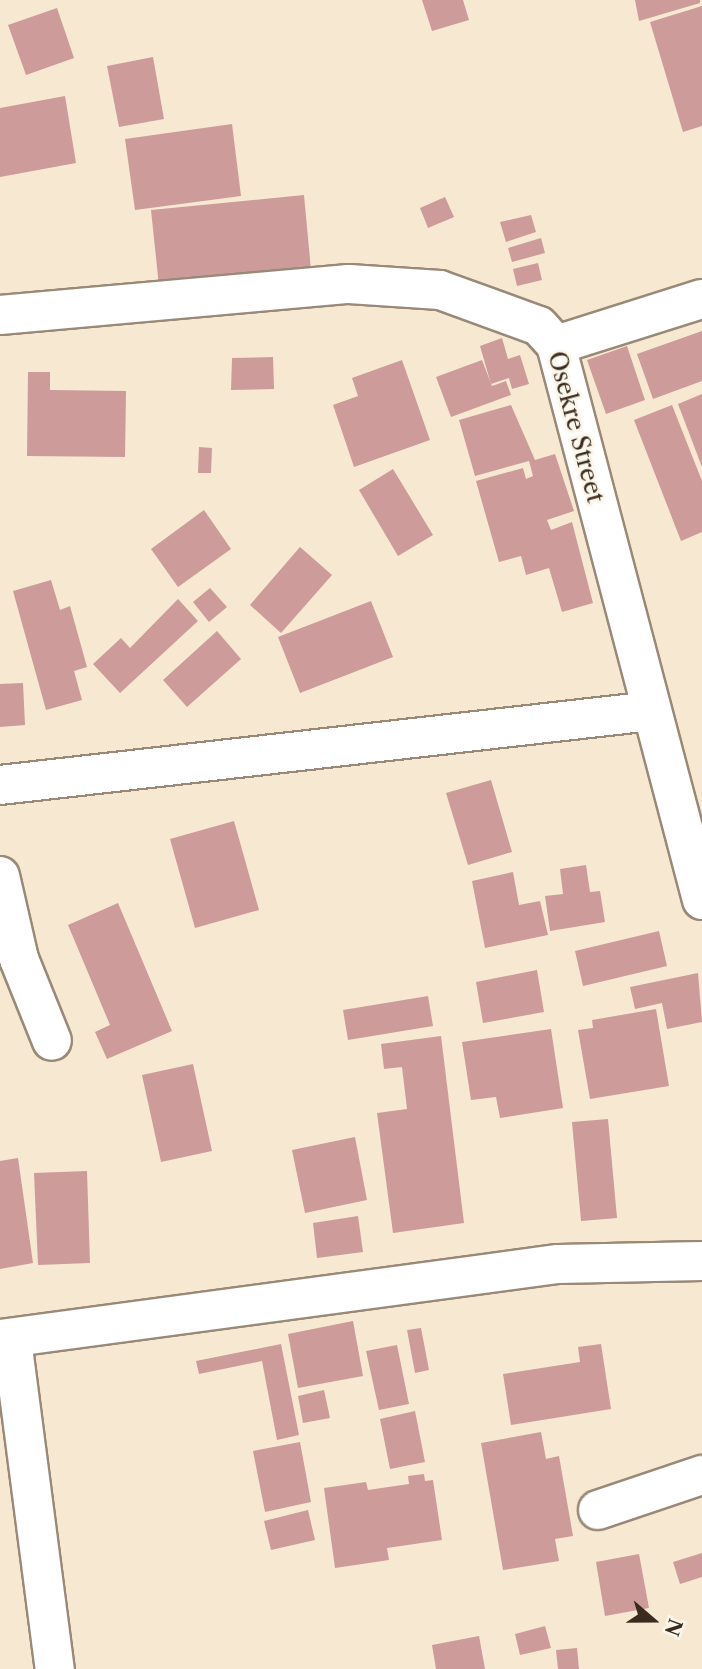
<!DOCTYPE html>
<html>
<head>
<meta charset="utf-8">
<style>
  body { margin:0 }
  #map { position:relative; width:702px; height:1669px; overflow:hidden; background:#f7e8d1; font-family:"Libre Caslon Text",serif }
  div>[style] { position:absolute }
  .building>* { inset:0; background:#cd9b9a }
  .roads { filter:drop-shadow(2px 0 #998978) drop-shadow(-2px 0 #998978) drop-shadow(0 2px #998978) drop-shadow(0 -2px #998978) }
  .minor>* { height:38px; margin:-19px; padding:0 19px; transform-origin:19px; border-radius:19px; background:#fff }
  span { translate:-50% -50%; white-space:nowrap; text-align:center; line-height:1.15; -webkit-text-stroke:6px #fbf7ec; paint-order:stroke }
  .street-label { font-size:24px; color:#3b2a1e }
  .north { position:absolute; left:618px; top:1585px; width:70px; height:70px; -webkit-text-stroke:5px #fbf7ec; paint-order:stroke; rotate:110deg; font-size:19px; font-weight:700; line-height:28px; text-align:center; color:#3b2a1e }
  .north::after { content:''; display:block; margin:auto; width:24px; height:32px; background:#3b2a1e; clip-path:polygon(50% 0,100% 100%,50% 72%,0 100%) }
</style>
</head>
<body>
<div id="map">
  <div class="building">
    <div style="clip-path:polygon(422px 0,463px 0,469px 20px,432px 31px)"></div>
    <div style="clip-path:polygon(635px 0,700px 0,700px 3px,639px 21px)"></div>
    <div style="clip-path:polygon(702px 6px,702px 126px,683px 132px,650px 22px)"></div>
    <div style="clip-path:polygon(57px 8px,74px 58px,26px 75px,8px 25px)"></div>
    <div style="clip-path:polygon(153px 57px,164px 119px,119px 127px,107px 66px)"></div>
    <div style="clip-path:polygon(65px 96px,76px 163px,0 177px,0 108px)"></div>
    <div style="clip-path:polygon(232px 124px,241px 196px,135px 210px,125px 139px)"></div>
    <div style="clip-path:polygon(304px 195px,311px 270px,159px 286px,151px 210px)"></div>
    <div style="clip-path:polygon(445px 197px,454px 217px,428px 228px,420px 208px)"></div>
    <div style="clip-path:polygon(531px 215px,536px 232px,506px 242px,500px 222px)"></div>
    <div style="clip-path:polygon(541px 238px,545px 253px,512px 262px,508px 248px)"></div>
    <div style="clip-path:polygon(538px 263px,542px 280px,517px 286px,513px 269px)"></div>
    <div style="clip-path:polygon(702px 331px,702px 381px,653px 399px,637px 354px)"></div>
    <div style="clip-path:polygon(502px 338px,508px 359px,520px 355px,529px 384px,512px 389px,509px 378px,491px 384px,480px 346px)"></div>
    <div style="clip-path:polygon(627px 346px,645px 400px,606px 414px,587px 360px)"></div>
    <div style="clip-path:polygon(273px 357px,274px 389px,231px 390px,232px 358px)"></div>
    <div style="clip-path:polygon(402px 360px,430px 440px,354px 467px,333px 405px,358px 396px,352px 378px)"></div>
    <div style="clip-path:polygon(482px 360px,492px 386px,506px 381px,511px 395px,451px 417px,436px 377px)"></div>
    <div style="clip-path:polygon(28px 372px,50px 372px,50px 390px,126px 391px,125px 457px,27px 456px)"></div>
    <div style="clip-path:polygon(702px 394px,702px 467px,678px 404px)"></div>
    <div style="clip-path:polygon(511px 405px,535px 460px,555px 454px,574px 511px,547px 520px,551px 530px,572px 522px,593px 603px,562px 612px,549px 568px,526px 575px,521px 556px,499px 562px,476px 481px,523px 468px,526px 479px,533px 476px,529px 461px,475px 476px,459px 420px)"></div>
    <div style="clip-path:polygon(672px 405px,702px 481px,702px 532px,681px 541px,634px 420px)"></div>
    <div style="clip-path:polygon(199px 447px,212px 448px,211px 473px,198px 473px)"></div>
    <div style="clip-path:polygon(393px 469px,433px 535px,398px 556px,359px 490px)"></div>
    <div style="clip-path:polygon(204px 510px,231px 549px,178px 587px,151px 549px)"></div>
    <div style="clip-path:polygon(300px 547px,332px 575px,281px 633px,250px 605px)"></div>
    <div style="clip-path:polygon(51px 580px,60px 610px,70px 606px,87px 667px,74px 671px,82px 700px,46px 710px,13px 591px)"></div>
    <div style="clip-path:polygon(210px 588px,227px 607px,209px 622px,193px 602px)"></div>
    <div style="clip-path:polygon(178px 599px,198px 621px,120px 693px,93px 664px,121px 638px,130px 648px)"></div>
    <div style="clip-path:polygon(371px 601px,393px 657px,300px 693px,278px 637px)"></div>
    <div style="clip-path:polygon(217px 631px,241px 659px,187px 707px,163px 680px)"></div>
    <div style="clip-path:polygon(23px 683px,25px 725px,0 727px,0 684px)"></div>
    <div style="clip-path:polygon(491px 780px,512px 852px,468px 865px,446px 793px)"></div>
    <div style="clip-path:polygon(234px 821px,259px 910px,195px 928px,170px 839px)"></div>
    <div style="clip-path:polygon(586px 865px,590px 892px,600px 891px,605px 922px,550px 931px,545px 896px,563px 894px,560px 869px)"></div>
    <div style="clip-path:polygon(513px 872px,519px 905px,540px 901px,548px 935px,485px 948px,472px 881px)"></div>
    <div style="clip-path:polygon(118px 903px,172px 1031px,107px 1059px,95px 1032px,110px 1025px,68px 925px)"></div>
    <div style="clip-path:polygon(659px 931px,667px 966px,583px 986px,575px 951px)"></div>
    <div style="clip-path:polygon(537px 970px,544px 1012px,483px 1023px,476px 982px)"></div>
    <div style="clip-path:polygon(698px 973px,702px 1022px,667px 1029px,662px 1003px,635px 1009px,630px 987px)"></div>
    <div style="clip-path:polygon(428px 996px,433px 1026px,348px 1040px,343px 1010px)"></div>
    <div style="clip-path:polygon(656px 1009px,669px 1086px,590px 1099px,578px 1030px,593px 1028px,592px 1020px)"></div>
    <div style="clip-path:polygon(551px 1029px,563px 1108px,500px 1118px,496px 1097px,471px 1100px,462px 1042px)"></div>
    <div style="clip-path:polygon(441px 1036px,464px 1223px,393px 1233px,377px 1113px,407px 1109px,402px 1067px,384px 1069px,381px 1044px)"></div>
    <div style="clip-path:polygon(193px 1064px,212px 1151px,161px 1162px,142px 1075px)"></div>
    <div style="clip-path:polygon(608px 1119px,617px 1218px,581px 1221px,572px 1122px)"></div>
    <div style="clip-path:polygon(355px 1137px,367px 1200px,305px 1213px,292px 1150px)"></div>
    <div style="clip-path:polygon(18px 1158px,33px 1263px,0 1269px,0 1161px)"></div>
    <div style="clip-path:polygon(87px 1171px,90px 1263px,38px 1265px,34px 1173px)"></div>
    <div style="clip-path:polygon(358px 1216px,363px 1252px,317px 1258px,313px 1223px)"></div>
    <div style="clip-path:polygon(353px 1321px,363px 1376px,298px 1388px,288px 1334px)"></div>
    <div style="clip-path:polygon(421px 1328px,429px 1370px,415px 1373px,407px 1330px)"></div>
    <div style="clip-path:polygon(281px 1344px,299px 1435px,277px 1440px,262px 1361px,199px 1374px,196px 1361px)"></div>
    <div style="clip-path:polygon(601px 1344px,611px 1409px,511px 1425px,503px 1374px,580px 1362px,578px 1347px)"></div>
    <div style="clip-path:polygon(397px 1345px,409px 1404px,379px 1410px,366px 1351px)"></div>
    <div style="clip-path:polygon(324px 1390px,330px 1418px,303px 1423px,298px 1396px)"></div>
    <div style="clip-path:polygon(415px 1411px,425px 1462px,390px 1469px,380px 1419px)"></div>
    <div style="clip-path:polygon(541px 1432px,546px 1459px,559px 1456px,573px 1536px,555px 1539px,559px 1561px,503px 1570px,481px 1443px)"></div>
    <div style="clip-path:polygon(300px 1442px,311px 1502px,265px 1512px,253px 1451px)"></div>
    <div style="clip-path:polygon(424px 1474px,425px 1481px,433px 1480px,442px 1540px,387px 1548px,389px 1560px,335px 1568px,324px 1488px,366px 1482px,368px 1490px,409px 1484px,408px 1476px)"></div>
    <div style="clip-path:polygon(308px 1510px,315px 1540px,271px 1550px,264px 1521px)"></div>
    <div style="clip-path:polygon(702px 1553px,702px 1577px,680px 1584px,673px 1562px)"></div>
    <div style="clip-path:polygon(639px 1554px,649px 1608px,605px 1616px,596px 1562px)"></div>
    <div style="clip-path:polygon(545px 1626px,551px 1648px,520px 1655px,515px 1634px)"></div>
    <div style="clip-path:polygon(479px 1636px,485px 1669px,436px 1669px,432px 1645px)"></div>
    <div style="clip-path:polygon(577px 1648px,579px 1669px,558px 1669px,556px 1650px)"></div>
  </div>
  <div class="roads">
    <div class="minor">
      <div style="left:0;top:315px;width:350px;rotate:-5.1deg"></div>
      <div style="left:349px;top:284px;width:91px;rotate:3.8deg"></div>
      <div style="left:440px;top:290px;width:105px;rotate:20deg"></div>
      <div style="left:539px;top:326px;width:25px;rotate:48deg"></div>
      <div style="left:556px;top:345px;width:574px;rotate:75.26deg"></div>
      <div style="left:556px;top:345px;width:153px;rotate:-17.5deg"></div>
      <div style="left:0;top:785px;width:656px;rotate:-6.48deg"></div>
      <div style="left:0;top:876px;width:85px;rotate:77.1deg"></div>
      <div style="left:19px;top:959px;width:88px;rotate:68.1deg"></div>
      <div style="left:0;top:1339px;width:563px;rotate:-7.66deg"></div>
      <div style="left:558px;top:1264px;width:144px;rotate:-1.2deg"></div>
      <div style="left:12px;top:1340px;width:332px;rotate:82.6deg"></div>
      <div style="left:598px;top:1510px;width:110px;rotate:-18.6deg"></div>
    </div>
  </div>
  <div class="street-label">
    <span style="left:576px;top:427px;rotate:75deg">Osekre Street</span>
  </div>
  <div class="north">N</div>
</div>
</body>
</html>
